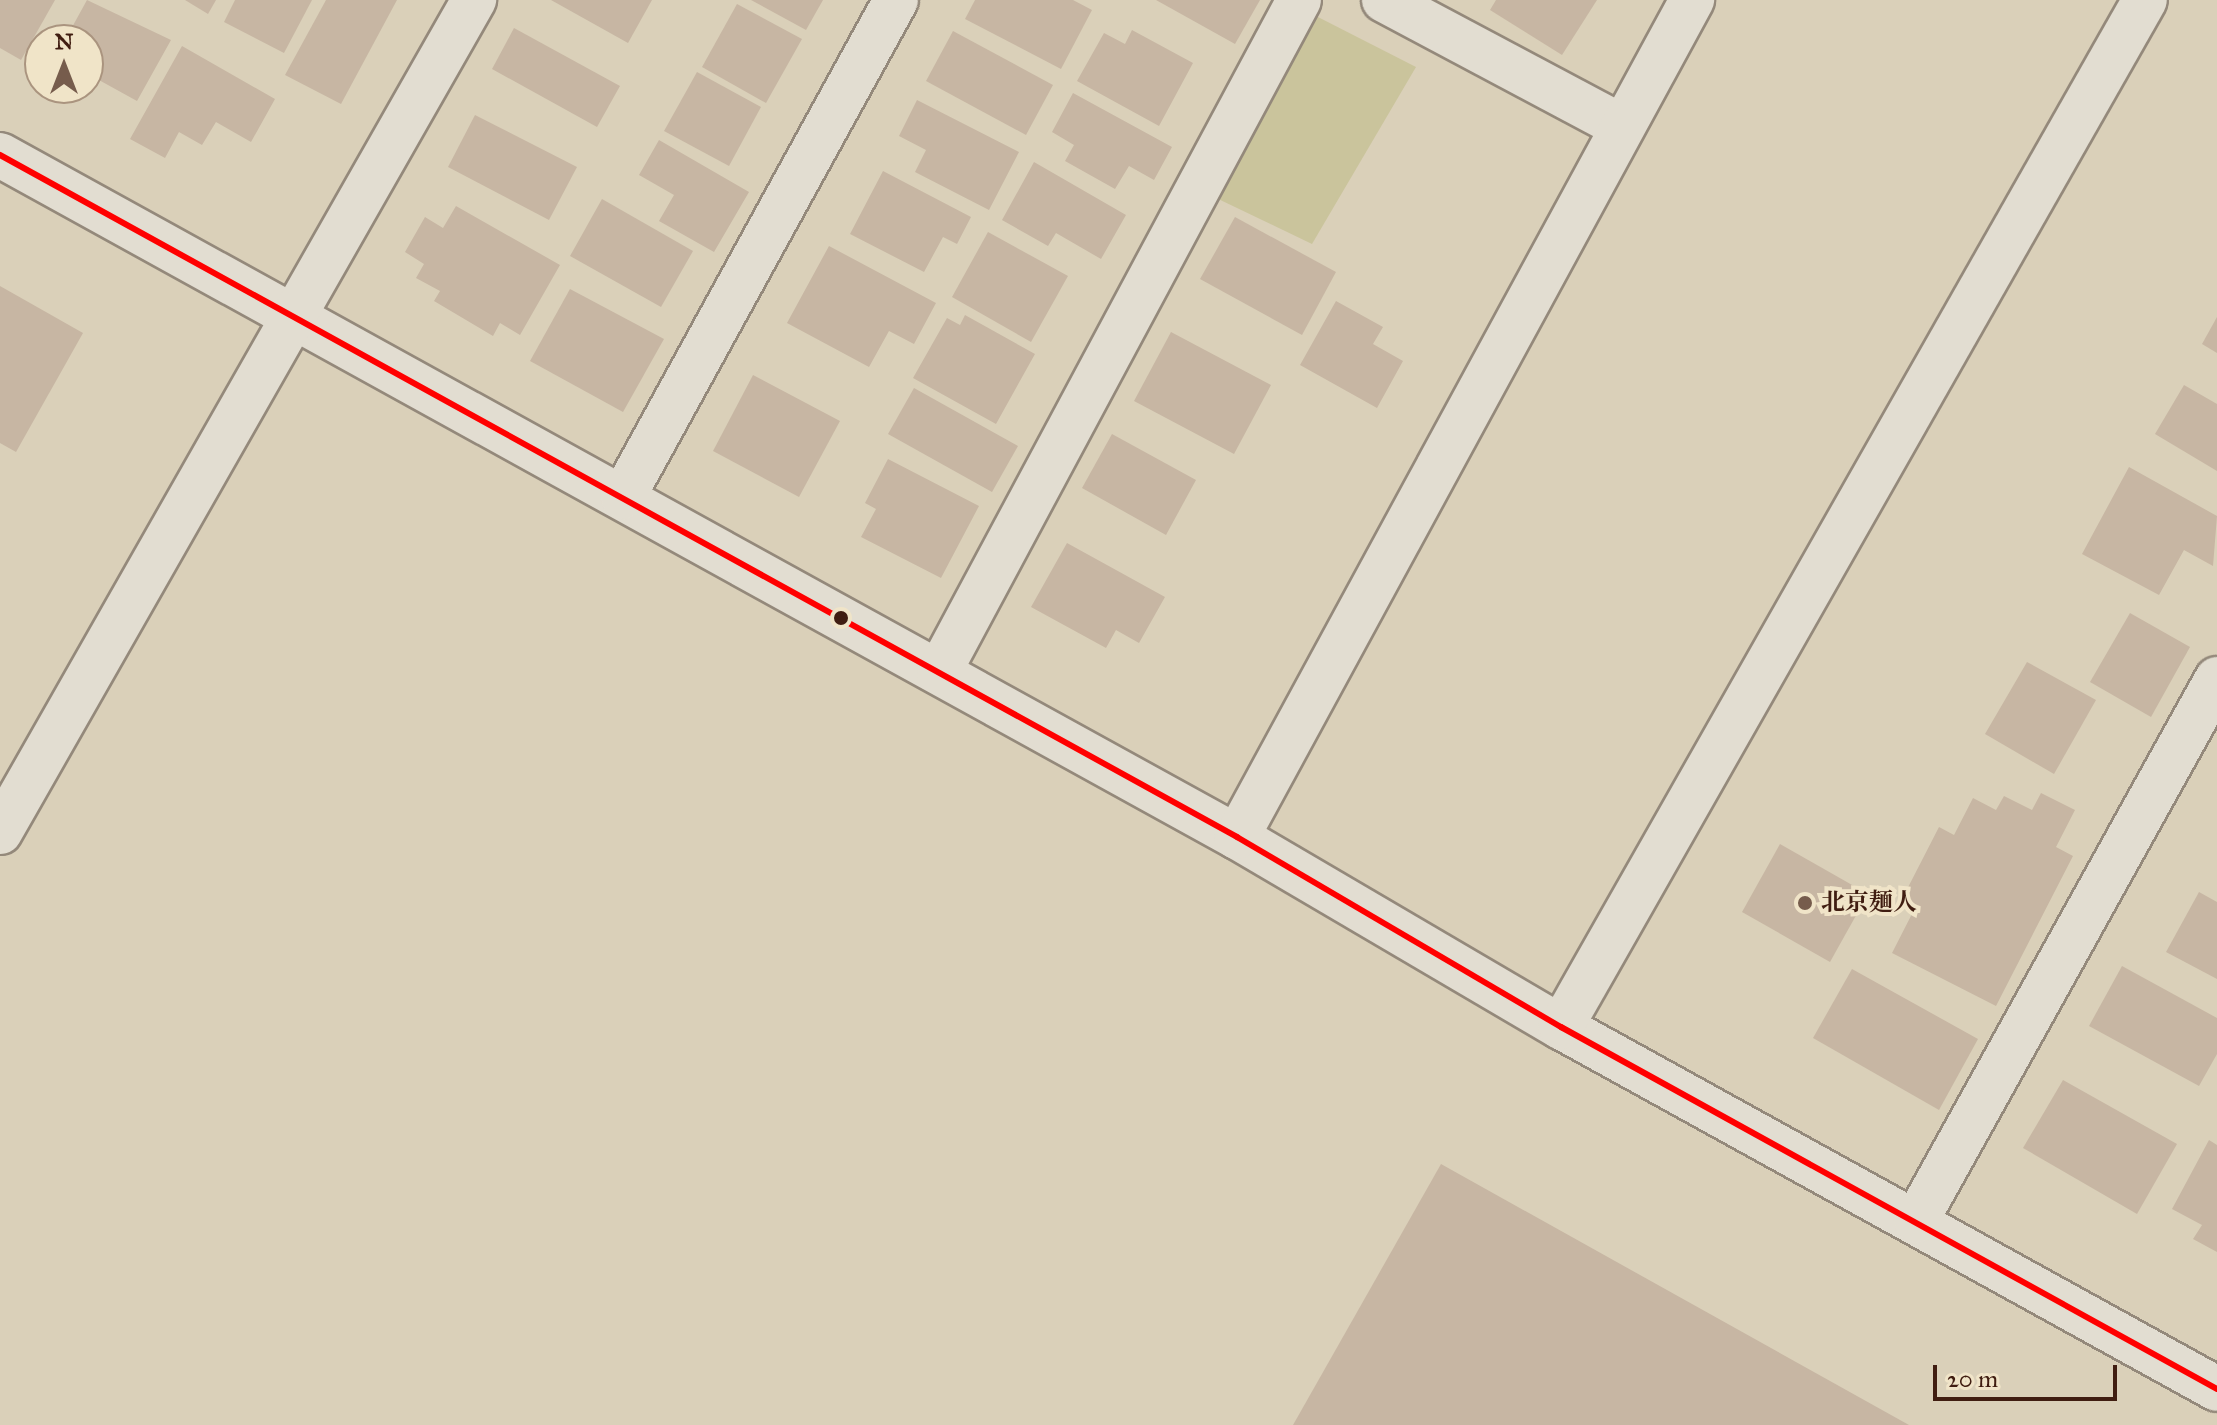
<!DOCTYPE html>
<html>
<head>
<meta charset="utf-8">
<style>
  body { margin:0 }
  #map { position:relative; width:2217px; height:1425px; overflow:hidden; background:#dad0b9; font-family:"IM FELL Great Primer","Noto Serif JP",serif }
  div>[style] { position:absolute }
  .green>* { inset:0; background:#cac49c }
  .building>* { inset:0; background:#c7b6a3 }
  .roads { filter:drop-shadow(2px 0 #94897b) drop-shadow(-2px 0 #94897b) drop-shadow(0 2px #94897b) drop-shadow(0 -2px #94897b) }
  .minor>* { height:44px; margin:-22px; padding:0 22px; transform-origin:22px; border-radius:22px; background:#e2ddd1 }
  .bus-1>* { height:6px; margin:-3px; padding:0 3px; transform-origin:3px; border-radius:3px; background:#f00 }
  .dots>* { width:22px; height:22px; translate:-50% -50%; box-sizing:border-box; border:4px solid #f0e4c8; border-radius:50% }
  span { translate:-50% -50%; white-space:nowrap; text-align:center; line-height:1.15; -webkit-text-stroke:8px #f0e4c8; paint-order:stroke }
  .poi-label { font-size:24px; color:#401d11; font-weight:700 }
  .left { translate:0 -50%; text-align:left }
  .north { position:absolute; left:24px; top:24px; width:80px; height:80px; box-sizing:border-box; background:#f0e4c8; border:2px solid #aa947f; border-radius:50%; rotate:0deg; font-size:22px; font-weight:700; line-height:32px; text-align:center; color:#401d11 }
  .north::after { content:''; display:block; margin:auto; width:28px; height:36px; background:#765c4c; clip-path:polygon(50% 0,100% 100%,50% 72%,0 100%) }
  .scale { position:absolute; left:1933px; top:1365px; width:184px; height:36px; box-sizing:border-box; border:4px solid #401d11; border-top:0; padding-left:10px; font-size:24px; line-height:28px; white-space:nowrap; color:#401d11; -webkit-text-stroke:6px #f0e4c8; paint-order:stroke }
</style>
</head>
<body>
<div id="map">
  <div class="green">
    <div style="clip-path:polygon(1314px 15px,1416px 67px,1312px 244px,1212px 196px)"></div>
  </div>
  <div class="building">
    <div style="clip-path:polygon(0 0,55px 0,21px 60px,0 48px)"></div>
    <div style="clip-path:polygon(87px 0,171px 40px,137px 101px,88px 74px,88px 40px,65px 40px)"></div>
    <div style="clip-path:polygon(185px 0,216px 0,208px 14px)"></div>
    <div style="clip-path:polygon(235px 0,312px 0,284px 53px,224px 22px)"></div>
    <div style="clip-path:polygon(326px 0,397px 0,341px 104px,285px 75px)"></div>
    <div style="clip-path:polygon(551px 0,652px 0,628px 43px)"></div>
    <div style="clip-path:polygon(751px 0,823px 0,806px 30px)"></div>
    <div style="clip-path:polygon(975px 0,1073px 0,1092px 10px,1061px 69px,965px 19px)"></div>
    <div style="clip-path:polygon(1156px 0,1260px 0,1235px 44px)"></div>
    <div style="clip-path:polygon(1496px 0,1597px 0,1562px 55px,1490px 10px)"></div>
    <div style="clip-path:polygon(737px 4px,802px 39px,766px 103px,702px 67px)"></div>
    <div style="clip-path:polygon(514px 28px,620px 86px,597px 127px,492px 69px)"></div>
    <div style="clip-path:polygon(1132px 30px,1193px 63px,1159px 126px,1077px 81px,1104px 33px,1125px 44px)"></div>
    <div style="clip-path:polygon(953px 31px,1053px 85px,1026px 135px,926px 81px)"></div>
    <div style="clip-path:polygon(182px 46px,275px 99px,251px 142px,216px 122px,202px 145px,179px 132px,165px 158px,130px 139px)"></div>
    <div style="clip-path:polygon(697px 72px,761px 107px,729px 166px,664px 131px)"></div>
    <div style="clip-path:polygon(1073px 93px,1172px 147px,1154px 180px,1129px 166px,1115px 189px,1065px 161px,1074px 145px,1052px 132px)"></div>
    <div style="clip-path:polygon(917px 100px,1019px 152px,989px 210px,915px 172px,926px 150px,899px 136px)"></div>
    <div style="clip-path:polygon(475px 115px,577px 167px,549px 220px,448px 167px)"></div>
    <div style="clip-path:polygon(659px 140px,749px 192px,714px 252px,659px 221px,674px 195px,639px 175px)"></div>
    <div style="clip-path:polygon(1034px 162px,1126px 215px,1101px 259px,1056px 233px,1048px 246px,1002px 220px)"></div>
    <div style="clip-path:polygon(883px 171px,971px 217px,957px 244px,943px 237px,924px 272px,850px 234px)"></div>
    <div style="clip-path:polygon(602px 199px,693px 251px,661px 307px,570px 256px)"></div>
    <div style="clip-path:polygon(456px 206px,560px 265px,520px 335px,500px 323px,493px 336px,434px 301px,440px 291px,416px 278px,424px 264px,405px 252px,425px 217px,443px 228px)"></div>
    <div style="clip-path:polygon(1235px 217px,1336px 272px,1302px 335px,1200px 279px)"></div>
    <div style="clip-path:polygon(988px 232px,1068px 276px,1031px 342px,952px 297px)"></div>
    <div style="clip-path:polygon(829px 246px,936px 303px,914px 344px,889px 331px,869px 367px,787px 323px)"></div>
    <div style="clip-path:polygon(0 286px,83px 333px,16px 452px,0 443px)"></div>
    <div style="clip-path:polygon(570px 289px,664px 339px,623px 412px,530px 361px)"></div>
    <div style="clip-path:polygon(1336px 301px,1383px 327px,1373px 344px,1403px 361px,1377px 408px,1300px 365px)"></div>
    <div style="clip-path:polygon(965px 315px,1035px 354px,996px 424px,913px 378px,947px 318px,960px 325px)"></div>
    <div style="clip-path:polygon(2217px 317px,2217px 353px,2202px 344px)"></div>
    <div style="clip-path:polygon(1171px 332px,1271px 385px,1234px 454px,1134px 401px)"></div>
    <div style="clip-path:polygon(753px 375px,840px 421px,799px 497px,713px 451px)"></div>
    <div style="clip-path:polygon(2184px 385px,2217px 404px,2217px 471px,2155px 434px)"></div>
    <div style="clip-path:polygon(914px 388px,1018px 446px,992px 492px,888px 434px)"></div>
    <div style="clip-path:polygon(1112px 434px,1196px 480px,1166px 535px,1082px 488px)"></div>
    <div style="clip-path:polygon(888px 459px,979px 506px,941px 578px,861px 537px,876px 509px,865px 503px)"></div>
    <div style="clip-path:polygon(2129px 467px,2217px 516px,2213px 566px,2184px 550px,2159px 595px,2082px 554px)"></div>
    <div style="clip-path:polygon(1067px 543px,1165px 597px,1139px 643px,1116px 630px,1106px 648px,1031px 607px)"></div>
    <div style="clip-path:polygon(2130px 613px,2190px 647px,2151px 717px,2090px 682px)"></div>
    <div style="clip-path:polygon(2027px 662px,2096px 700px,2054px 774px,1985px 734px)"></div>
    <div style="clip-path:polygon(2041px 793px,2075px 810px,2056px 847px,2073px 856px,1996px 1006px,1892px 953px,1915px 908px,1901px 901px,1939px 827px,1954px 835px,1973px 798px,1996px 810px,2004px 796px,2032px 810px)"></div>
    <div style="clip-path:polygon(1780px 844px,1868px 894px,1830px 962px,1742px 912px)"></div>
    <div style="clip-path:polygon(2199px 892px,2217px 902px,2217px 979px,2166px 952px)"></div>
    <div style="clip-path:polygon(2122px 966px,2217px 1018px,2217px 1054px,2199px 1086px,2089px 1026px)"></div>
    <div style="clip-path:polygon(1852px 969px,1978px 1039px,1939px 1110px,1813px 1038px)"></div>
    <div style="clip-path:polygon(2063px 1080px,2177px 1144px,2137px 1214px,2023px 1148px)"></div>
    <div style="clip-path:polygon(2209px 1140px,2217px 1145px,2217px 1252px,2193px 1239px,2202px 1225px,2172px 1209px)"></div>
    <div style="clip-path:polygon(1441px 1164px,1909px 1425px,1293px 1425px)"></div>
  </div>
  <div class="roads">
    <div class="minor">
      <div style="left:1384px;top:0;width:268px;rotate:28deg"></div>
      <div style="left:0;top:155px;width:1413px;rotate:28.87deg"></div>
      <div style="left:1237px;top:837px;width:376px;rotate:30.4deg"></div>
      <div style="left:1561px;top:1027px;width:749px;rotate:28.89deg"></div>
      <div style="left:623px;top:497px;width:567px;rotate:-61.22deg"></div>
      <div style="left:939px;top:672px;width:762px;rotate:-61.82deg"></div>
      <div style="left:0;top:832px;width:958px;rotate:-60.33deg"></div>
      <div style="left:1237px;top:837px;width:953px;rotate:-61.47deg"></div>
      <div style="left:1561px;top:1027px;width:1181px;rotate:-60.38deg"></div>
      <div style="left:1916px;top:1221px;width:620px;rotate:-60.95deg"></div>
    </div>
  </div>
  <div class="bus-1">
    <div style="left:0;top:155px;width:1413px;rotate:28.87deg"></div>
    <div style="left:1237px;top:837px;width:376px;rotate:30.4deg"></div>
    <div style="left:1561px;top:1027px;width:749px;rotate:28.89deg"></div>
  </div>
  <div class="dots">
    <div style="left:841px;top:618px;background:#401d11"></div>
    <div style="left:1805px;top:903px;background:#765c4c"></div>
  </div>
  <div class="poi-label">
    <span class="left" style="left:1821px;top:903px">北京麺人</span>
  </div>
  <div class="north">N</div>
  <div class="scale">20 m</div>
</div>
</body>
</html>
